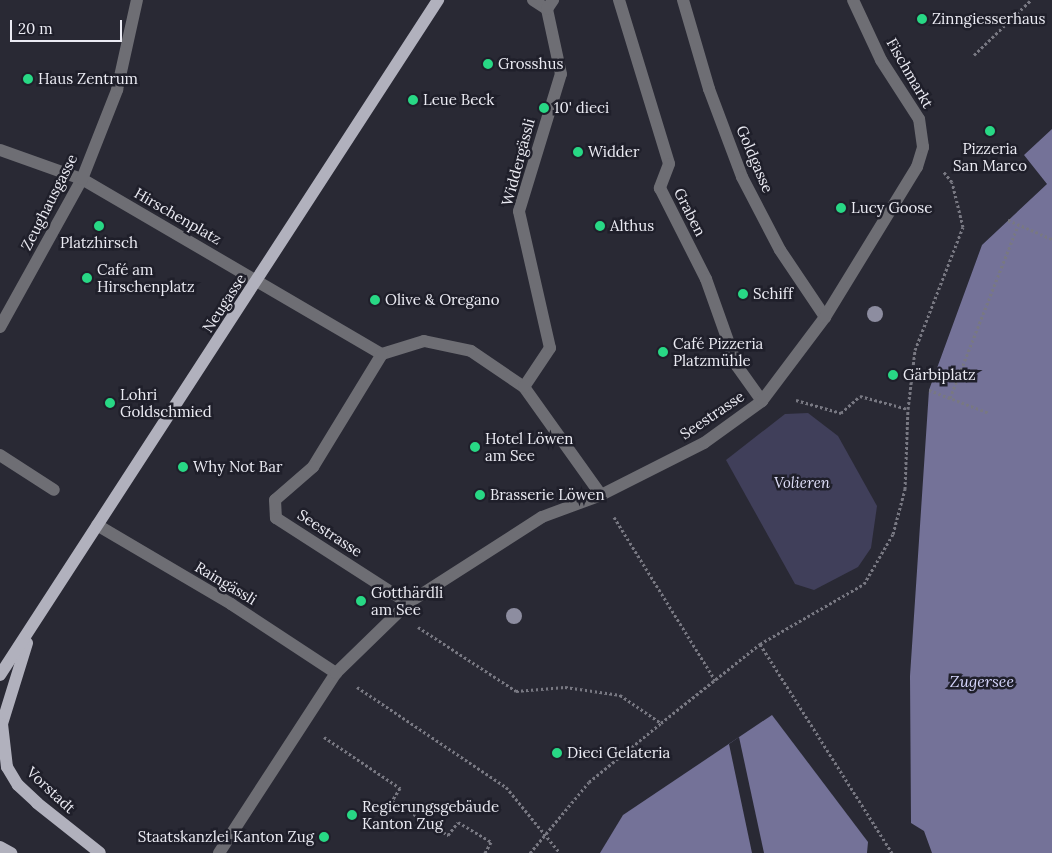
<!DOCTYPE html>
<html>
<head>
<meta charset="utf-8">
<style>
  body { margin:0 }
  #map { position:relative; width:1052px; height:853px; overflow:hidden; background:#292934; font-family:Lora,serif }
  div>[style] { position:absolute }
  .green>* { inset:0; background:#403f5a }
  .water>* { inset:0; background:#747298 }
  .pier>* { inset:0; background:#292934 }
  .path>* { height:3px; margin-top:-1.5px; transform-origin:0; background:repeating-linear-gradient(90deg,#787882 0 2.5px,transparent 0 5px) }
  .street>* { height:12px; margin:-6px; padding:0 6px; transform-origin:6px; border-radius:6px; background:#6e6e74 }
  .primary>* { height:12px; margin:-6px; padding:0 6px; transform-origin:6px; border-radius:6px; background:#b1b1bd }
  .trees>* { width:16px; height:16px; margin:-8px; border-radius:50%; background:#8d8da0 }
  .dots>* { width:14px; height:14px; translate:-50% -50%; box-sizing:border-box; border:2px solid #1f1f2a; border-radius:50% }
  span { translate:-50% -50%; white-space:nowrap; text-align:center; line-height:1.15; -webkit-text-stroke:5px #1f1f2a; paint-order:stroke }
  .poi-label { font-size:15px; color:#ebebf3 }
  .left { translate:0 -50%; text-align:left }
  .right { translate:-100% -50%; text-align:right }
  .street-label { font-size:15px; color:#ebebf3 }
  .park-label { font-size:15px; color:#dfdff9; font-style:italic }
  .water-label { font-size:16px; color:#d4d4fa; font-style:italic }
  .scale { position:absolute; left:10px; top:20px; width:112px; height:22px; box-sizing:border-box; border:2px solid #ebebf3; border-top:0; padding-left:6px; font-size:15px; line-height:18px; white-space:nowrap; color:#ebebf3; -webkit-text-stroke:4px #1f1f2a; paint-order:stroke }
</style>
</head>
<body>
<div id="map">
  <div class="green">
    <div style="clip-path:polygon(808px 413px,838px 436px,877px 506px,871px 548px,858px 567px,814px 590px,795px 584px,726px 460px,785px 414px)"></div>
  </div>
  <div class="water">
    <div style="clip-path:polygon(1052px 129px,1052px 853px,932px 853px,924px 831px,911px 823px,910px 676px,929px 390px,982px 245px,1047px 184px,1024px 155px)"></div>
    <div style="clip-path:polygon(772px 715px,868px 842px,867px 853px,600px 853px,623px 815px)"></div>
  </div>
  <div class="pier">
    <div style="clip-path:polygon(739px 737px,764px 853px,752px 853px,729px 744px)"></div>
  </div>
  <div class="path">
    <div style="left:974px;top:55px;width:79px;rotate:-44deg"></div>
    <div style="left:1008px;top:220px;width:48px;rotate:23.4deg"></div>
    <div style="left:929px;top:390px;width:64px;rotate:21deg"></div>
    <div style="left:950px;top:398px;width:186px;rotate:-68.5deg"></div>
    <div style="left:796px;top:400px;width:47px;rotate:16.1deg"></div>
    <div style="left:841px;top:413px;width:25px;rotate:-42deg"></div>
    <div style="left:860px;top:396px;width:50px;rotate:15.2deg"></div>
    <div style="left:614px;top:517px;width:192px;rotate:58.2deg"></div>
    <div style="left:418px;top:627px;width:117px;rotate:33.1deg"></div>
    <div style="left:516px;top:691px;width:49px;rotate:-4.7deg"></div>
    <div style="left:565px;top:687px;width:56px;rotate:8.3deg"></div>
    <div style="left:620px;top:695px;width:50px;rotate:34.3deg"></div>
    <div style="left:760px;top:644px;width:247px;rotate:57.7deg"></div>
    <div style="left:357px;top:687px;width:179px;rotate:33.9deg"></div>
    <div style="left:506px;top:787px;width:85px;rotate:50.7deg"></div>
    <div style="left:324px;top:737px;width:92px;rotate:33.9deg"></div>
    <div style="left:400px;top:788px;width:15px;rotate:122deg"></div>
    <div style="left:392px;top:801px;width:66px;rotate:31.3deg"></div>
    <div style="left:448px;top:835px;width:16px;rotate:-52deg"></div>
    <div style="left:458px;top:822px;width:39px;rotate:31deg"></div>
    <div style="left:491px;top:842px;width:13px;rotate:119deg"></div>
    <div style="left:530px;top:853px;width:92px;rotate:-50.3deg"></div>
    <div style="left:589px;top:782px;width:93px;rotate:-39.3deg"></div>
    <div style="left:661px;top:723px;width:127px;rotate:-38.6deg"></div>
    <div style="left:760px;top:644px;width:120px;rotate:-30deg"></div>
    <div style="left:864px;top:584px;width:58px;rotate:-59.9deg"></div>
    <div style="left:893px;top:534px;width:47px;rotate:-75.1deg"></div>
    <div style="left:905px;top:489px;width:80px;rotate:-87.9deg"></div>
    <div style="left:908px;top:409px;width:59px;rotate:-83.2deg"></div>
    <div style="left:915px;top:350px;width:132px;rotate:-68.7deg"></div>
    <div style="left:963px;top:227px;width:46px;rotate:-103.7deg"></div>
    <div style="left:952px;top:182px;width:13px;rotate:-129deg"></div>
  </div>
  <div class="street">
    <div style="left:533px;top:0;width:17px;rotate:33deg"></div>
    <div style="left:619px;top:0;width:171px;rotate:73deg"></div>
    <div style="left:669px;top:164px;width:26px;rotate:111deg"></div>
    <div style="left:660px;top:188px;width:102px;rotate:63.2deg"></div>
    <div style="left:706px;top:279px;width:92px;rotate:70.4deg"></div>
    <div style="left:737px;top:366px;width:43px;rotate:54.5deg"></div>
    <div style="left:683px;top:0;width:93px;rotate:73.7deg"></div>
    <div style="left:709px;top:89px;width:94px;rotate:69.4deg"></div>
    <div style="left:742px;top:177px;width:82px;rotate:62.5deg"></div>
    <div style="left:780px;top:250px;width:81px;rotate:56.1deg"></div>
    <div style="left:0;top:150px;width:87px;rotate:19.5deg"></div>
    <div style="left:82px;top:179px;width:347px;rotate:30.3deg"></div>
    <div style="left:382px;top:354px;width:44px;rotate:-17.2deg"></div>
    <div style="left:424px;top:341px;width:48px;rotate:12deg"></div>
    <div style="left:471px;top:351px;width:64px;rotate:34.2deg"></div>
    <div style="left:524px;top:387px;width:133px;rotate:54.5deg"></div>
    <div style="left:0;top:327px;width:169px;rotate:-61deg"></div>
    <div style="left:82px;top:179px;width:96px;rotate:-68.5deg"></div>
    <div style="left:117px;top:90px;width:92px;rotate:-77.5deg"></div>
    <div style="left:382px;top:354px;width:132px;rotate:121.4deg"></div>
    <div style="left:313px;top:467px;width:50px;rotate:139deg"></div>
    <div style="left:275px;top:500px;width:18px;rotate:87deg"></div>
    <div style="left:276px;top:518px;width:157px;rotate:32.8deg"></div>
    <div style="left:524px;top:387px;width:47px;rotate:-56.3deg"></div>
    <div style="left:550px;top:348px;width:140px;rotate:-102.8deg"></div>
    <div style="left:519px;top:211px;width:143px;rotate:-73deg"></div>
    <div style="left:561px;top:74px;width:66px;rotate:-102.2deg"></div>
    <div style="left:547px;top:9px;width:11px;rotate:-56deg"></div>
    <div style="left:0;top:455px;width:64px;rotate:32.9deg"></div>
    <div style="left:97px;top:525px;width:156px;rotate:30.5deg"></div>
    <div style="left:231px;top:604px;width:126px;rotate:33.3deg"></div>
    <div style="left:219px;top:853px;width:215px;rotate:-57deg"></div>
    <div style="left:336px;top:673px;width:100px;rotate:-44.2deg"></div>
    <div style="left:408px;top:603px;width:159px;rotate:-32.7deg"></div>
    <div style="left:542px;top:517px;width:63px;rotate:-20.4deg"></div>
    <div style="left:601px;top:495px;width:115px;rotate:-26.8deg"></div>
    <div style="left:704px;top:443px;width:72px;rotate:-35.9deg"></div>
    <div style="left:762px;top:401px;width:105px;rotate:-53.1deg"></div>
    <div style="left:825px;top:317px;width:176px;rotate:-58.5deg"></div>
    <div style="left:917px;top:167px;width:21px;rotate:-73deg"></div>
    <div style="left:923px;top:147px;width:28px;rotate:-98deg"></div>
    <div style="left:919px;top:119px;width:70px;rotate:-122.8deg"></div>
    <div style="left:881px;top:60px;width:66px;rotate:-115deg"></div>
  </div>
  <div class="primary">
    <div style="left:27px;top:643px;width:85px;rotate:107.2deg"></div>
    <div style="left:2px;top:724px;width:43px;rotate:83.4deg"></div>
    <div style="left:7px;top:767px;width:21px;rotate:59deg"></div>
    <div style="left:18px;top:785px;width:26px;rotate:43deg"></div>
    <div style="left:37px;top:803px;width:80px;rotate:38.4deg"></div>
    <div style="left:0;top:675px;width:805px;rotate:-57.02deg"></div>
    <div style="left:0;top:847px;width:13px;rotate:29deg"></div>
  </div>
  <div class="trees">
    <div style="left:875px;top:314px"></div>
    <div style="left:514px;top:616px"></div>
  </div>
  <div class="dots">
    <div style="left:922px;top:19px;background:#28d885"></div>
    <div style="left:488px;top:64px;background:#28d885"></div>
    <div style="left:28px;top:79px;background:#28d885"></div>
    <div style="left:413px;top:100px;background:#28d885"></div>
    <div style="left:544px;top:108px;background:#28d885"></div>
    <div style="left:990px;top:131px;background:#28d885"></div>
    <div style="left:578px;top:152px;background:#28d885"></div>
    <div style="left:841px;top:208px;background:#28d885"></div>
    <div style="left:99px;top:226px;background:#28d885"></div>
    <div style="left:600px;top:226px;background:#28d885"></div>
    <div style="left:87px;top:278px;background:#28d885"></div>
    <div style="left:743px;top:294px;background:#28d885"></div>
    <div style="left:375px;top:300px;background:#28d885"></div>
    <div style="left:663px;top:352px;background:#28d885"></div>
    <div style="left:893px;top:375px;background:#28d885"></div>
    <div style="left:110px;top:403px;background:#28d885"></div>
    <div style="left:475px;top:447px;background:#28d885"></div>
    <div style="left:183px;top:467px;background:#28d885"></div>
    <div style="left:480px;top:495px;background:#28d885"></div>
    <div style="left:361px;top:601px;background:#28d885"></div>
    <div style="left:557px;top:753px;background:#28d885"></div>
    <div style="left:352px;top:815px;background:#28d885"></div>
    <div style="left:324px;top:837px;background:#28d885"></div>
  </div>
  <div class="poi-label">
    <span class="left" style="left:932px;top:19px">Zinngiesserhaus</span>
    <span class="left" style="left:498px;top:64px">Grosshus</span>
    <span class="left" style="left:38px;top:79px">Haus Zentrum</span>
    <span class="left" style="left:423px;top:100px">Leue Beck</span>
    <span class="left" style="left:554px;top:108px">10' dieci</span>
    <span style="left:990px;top:157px">Pizzeria<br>San Marco</span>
    <span class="left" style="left:588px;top:152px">Widder</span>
    <span class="left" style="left:851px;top:208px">Lucy Goose</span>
    <span class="left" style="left:610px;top:226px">Althus</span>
    <span style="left:99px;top:243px">Platzhirsch</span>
    <span class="left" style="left:97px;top:278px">Café am<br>Hirschenplatz</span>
    <span class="left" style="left:753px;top:294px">Schiff</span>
    <span class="left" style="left:385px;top:300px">Olive &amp; Oregano</span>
    <span class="left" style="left:673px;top:352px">Café Pizzeria<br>Platzmühle</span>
    <span class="left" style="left:903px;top:375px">Gärbiplatz</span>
    <span class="left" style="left:120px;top:403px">Lohri<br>Goldschmied</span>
    <span class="left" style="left:485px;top:447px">Hotel Löwen<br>am See</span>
    <span class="left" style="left:193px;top:467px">Why Not Bar</span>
    <span class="left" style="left:490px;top:495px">Brasserie Löwen</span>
    <span class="left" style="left:371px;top:601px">Gotthärdli<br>am See</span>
    <span class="left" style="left:567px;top:753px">Dieci Gelateria</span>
    <span class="left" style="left:362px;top:815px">Regierungsgebäude<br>Kanton Zug</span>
    <span class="right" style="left:314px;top:837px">Staatskanzlei Kanton Zug</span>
  </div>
  <div class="street-label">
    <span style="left:910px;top:73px;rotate:60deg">Fischmarkt</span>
    <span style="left:755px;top:159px;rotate:67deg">Goldgasse</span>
    <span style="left:518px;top:162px;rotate:-75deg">Widdergässli</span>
    <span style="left:49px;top:202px;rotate:-63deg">Zeughausgasse</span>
    <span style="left:690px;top:212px;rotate:63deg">Graben</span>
    <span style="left:178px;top:216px;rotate:30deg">Hirschenplatz</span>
    <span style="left:224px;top:303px;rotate:-57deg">Neugasse</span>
    <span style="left:712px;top:415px;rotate:-34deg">Seestrasse</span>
    <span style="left:330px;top:533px;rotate:33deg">Seestrasse</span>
    <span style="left:226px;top:583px;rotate:31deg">Raingässli</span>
    <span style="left:51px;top:790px;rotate:43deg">Vorstadt</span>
  </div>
  <div class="park-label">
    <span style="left:802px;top:483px">Volieren</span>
  </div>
  <div class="water-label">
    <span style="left:982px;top:681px">Zugersee</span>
  </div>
  <div class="scale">20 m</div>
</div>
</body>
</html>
